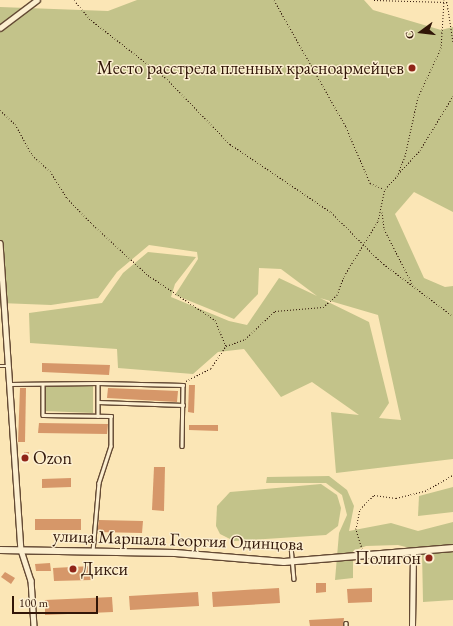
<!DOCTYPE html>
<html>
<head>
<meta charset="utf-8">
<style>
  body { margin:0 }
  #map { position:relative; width:453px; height:626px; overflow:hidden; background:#fbe6b6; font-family:"EB Garamond",serif }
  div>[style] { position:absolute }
  .green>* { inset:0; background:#c3c38a }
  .building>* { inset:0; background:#d69769 }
  .path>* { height:1px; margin-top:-0.5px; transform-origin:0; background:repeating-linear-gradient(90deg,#311608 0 1px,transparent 0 3px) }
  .roads { filter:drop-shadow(1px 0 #644a34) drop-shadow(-1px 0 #644a34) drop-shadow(0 1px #644a34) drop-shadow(0 -1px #644a34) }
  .service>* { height:2.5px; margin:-1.25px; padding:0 1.25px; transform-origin:1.25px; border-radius:1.25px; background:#fcefd0 }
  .minor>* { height:4.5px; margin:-2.25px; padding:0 2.25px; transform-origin:2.25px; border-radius:2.25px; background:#fcefd0 }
  .tertiary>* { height:6px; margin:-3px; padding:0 3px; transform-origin:3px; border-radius:3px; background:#fcefd0 }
  .dots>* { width:11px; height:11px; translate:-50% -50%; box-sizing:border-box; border:2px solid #fcefd0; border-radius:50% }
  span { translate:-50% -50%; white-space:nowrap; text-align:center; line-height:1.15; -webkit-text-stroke:3px #fcefd0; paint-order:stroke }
  .poi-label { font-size:18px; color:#311608 }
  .right { translate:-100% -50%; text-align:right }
  .left { translate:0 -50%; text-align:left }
  .street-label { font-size:18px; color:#311608 }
  .north { position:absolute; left:401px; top:12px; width:40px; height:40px; -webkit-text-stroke:3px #fcefd0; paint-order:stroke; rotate:255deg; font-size:11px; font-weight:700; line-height:16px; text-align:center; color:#311608 }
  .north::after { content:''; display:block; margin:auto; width:14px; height:18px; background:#311608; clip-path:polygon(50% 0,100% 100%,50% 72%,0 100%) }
  .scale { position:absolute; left:12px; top:596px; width:86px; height:18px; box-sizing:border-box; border:2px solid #311608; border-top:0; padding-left:5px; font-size:12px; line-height:14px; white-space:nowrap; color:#311608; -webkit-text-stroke:3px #fcefd0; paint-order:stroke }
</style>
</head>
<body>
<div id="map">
  <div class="green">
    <div style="clip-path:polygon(evenodd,137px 0,364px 0,373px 10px,441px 30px,453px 27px,453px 212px,414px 192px,395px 214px,424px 278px,445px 287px,453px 286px,453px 459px,336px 473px,331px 412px,359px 415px,312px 382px,281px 397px,244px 349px,218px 352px,193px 374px,118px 368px,117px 349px,30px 343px,29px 313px,102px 303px,123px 273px,148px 252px,196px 257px,175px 284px,171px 297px,229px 321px,247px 325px,279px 278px,317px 296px,281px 269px,259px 268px,258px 294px,234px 319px,175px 295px,198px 259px,197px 252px,149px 245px,117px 272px,98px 298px,51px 305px,0 303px,0 7px,108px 11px,137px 0,320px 298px,378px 315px,401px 420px,379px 418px,389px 403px,369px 322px,320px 298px)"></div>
    <div style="clip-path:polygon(45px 385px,93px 384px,93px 413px,45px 411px)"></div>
    <div style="clip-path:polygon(329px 476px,347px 490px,354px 506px,349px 531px,391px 523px,418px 531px,453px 522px,453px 600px,423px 602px,422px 551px,398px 545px,366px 546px,353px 551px,353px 578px,335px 580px,339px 533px,347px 515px,342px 495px,326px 483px,266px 483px,267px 477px)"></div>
    <div style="clip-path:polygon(321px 484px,337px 495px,341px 508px,338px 526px,326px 535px,234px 541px,220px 534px,216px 526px,217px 506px,230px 492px)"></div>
    <div style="clip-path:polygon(453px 487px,453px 512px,418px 516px,419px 496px)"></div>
  </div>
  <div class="building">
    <div style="clip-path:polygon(42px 363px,110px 365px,109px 375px,42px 372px)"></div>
    <div style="clip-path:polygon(189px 385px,195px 385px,194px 413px,188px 412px)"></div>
    <div style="clip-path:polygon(20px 388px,26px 388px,25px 442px,18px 442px)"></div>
    <div style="clip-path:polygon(108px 388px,178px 391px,177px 402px,107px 398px)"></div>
    <div style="clip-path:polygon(39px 423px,108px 424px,107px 434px,38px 433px)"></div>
    <div style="clip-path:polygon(189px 425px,218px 425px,218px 431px,189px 430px)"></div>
    <div style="clip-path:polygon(24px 452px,29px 452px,29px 460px,24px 460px)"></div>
    <div style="clip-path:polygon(154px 467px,165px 467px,164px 511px,152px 510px)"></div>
    <div style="clip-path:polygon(71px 478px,71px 487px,42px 488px,42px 479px)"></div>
    <div style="clip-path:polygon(35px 519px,81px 519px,81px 530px,35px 530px)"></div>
    <div style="clip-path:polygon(99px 520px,143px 521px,142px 533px,97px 532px)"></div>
    <div style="clip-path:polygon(50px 563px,51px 571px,36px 571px,35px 564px)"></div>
    <div style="clip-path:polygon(91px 566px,92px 580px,54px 581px,53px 568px)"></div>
    <div style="clip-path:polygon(5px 572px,15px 578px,11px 584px,1px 577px)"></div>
    <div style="clip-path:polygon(316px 583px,326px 583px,326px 592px,316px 593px)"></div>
    <div style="clip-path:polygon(279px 588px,280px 603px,213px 607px,212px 592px)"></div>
    <div style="clip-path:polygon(372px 588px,372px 602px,348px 603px,347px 589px)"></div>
    <div style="clip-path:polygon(198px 592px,199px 606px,130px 610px,129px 596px)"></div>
    <div style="clip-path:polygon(112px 597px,113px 612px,45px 615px,45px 600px)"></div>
    <div style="clip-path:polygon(344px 618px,343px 626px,310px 626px,309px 620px)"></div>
  </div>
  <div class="path">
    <div style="left:74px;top:0;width:26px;rotate:50deg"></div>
    <div style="left:91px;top:20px;width:96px;rotate:37.8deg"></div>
    <div style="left:167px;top:79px;width:91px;rotate:45.9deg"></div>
    <div style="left:230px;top:144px;width:122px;rotate:34deg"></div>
    <div style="left:331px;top:212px;width:71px;rotate:45deg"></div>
    <div style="left:381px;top:262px;width:90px;rotate:36.9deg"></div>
    <div style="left:274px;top:0;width:146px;rotate:60.4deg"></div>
    <div style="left:346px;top:127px;width:61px;rotate:66.8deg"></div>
    <div style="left:370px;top:183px;width:15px;rotate:23deg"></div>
    <div style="left:374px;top:0;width:73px;rotate:1.6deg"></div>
    <div style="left:447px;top:2px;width:40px;rotate:81.5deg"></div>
    <div style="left:0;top:110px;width:21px;rotate:43deg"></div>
    <div style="left:15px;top:124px;width:35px;rotate:61deg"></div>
    <div style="left:32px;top:155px;width:24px;rotate:42deg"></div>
    <div style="left:50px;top:171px;width:32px;rotate:58deg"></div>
    <div style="left:67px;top:198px;width:35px;rotate:46deg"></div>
    <div style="left:91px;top:223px;width:77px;rotate:42.4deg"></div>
    <div style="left:148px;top:275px;width:81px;rotate:33.9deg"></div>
    <div style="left:215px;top:320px;width:28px;rotate:67deg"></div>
    <div style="left:398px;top:174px;width:33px;rotate:-47deg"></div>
    <div style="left:420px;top:150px;width:63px;rotate:-58.6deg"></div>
    <div style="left:382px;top:212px;width:17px;rotate:83deg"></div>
    <div style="left:384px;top:229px;width:63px;rotate:62.6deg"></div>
    <div style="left:186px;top:381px;width:28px;rotate:-27deg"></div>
    <div style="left:211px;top:368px;width:27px;rotate:-56deg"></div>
    <div style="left:226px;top:346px;width:20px;rotate:-20deg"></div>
    <div style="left:245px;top:339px;width:41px;rotate:-43deg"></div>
    <div style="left:275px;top:311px;width:48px;rotate:-4.8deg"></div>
    <div style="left:323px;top:307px;width:18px;rotate:-41deg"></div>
    <div style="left:337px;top:295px;width:20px;rotate:-70deg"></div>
    <div style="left:344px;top:276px;width:65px;rotate:-58.3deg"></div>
    <div style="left:378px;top:221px;width:33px;rotate:-78deg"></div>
    <div style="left:385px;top:189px;width:18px;rotate:-47deg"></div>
    <div style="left:397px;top:176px;width:22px;rotate:-68deg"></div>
    <div style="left:405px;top:156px;width:60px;rotate:-77.6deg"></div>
    <div style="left:418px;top:97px;width:54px;rotate:-64.9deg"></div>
    <div style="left:441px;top:48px;width:48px;rotate:-86.4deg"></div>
    <div style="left:362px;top:549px;width:21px;rotate:-107deg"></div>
    <div style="left:356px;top:529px;width:20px;rotate:-79deg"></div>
    <div style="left:360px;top:509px;width:20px;rotate:-45deg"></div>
    <div style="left:374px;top:495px;width:22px;rotate:8deg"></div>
    <div style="left:396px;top:498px;width:30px;rotate:-14deg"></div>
    <div style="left:425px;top:491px;width:32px;rotate:-30deg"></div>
  </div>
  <div class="roads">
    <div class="service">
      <div style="left:0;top:366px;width:8px"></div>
      <div style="left:98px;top:383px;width:85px;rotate:1.3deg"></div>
      <div style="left:183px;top:385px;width:61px;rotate:90.9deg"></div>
      <div style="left:10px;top:384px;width:88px;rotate:-0.7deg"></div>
      <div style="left:98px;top:383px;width:33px;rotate:90deg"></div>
      <div style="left:43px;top:384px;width:31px;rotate:90deg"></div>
      <div style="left:43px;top:415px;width:68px;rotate:0.8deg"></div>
      <div style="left:111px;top:416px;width:30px;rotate:90deg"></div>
      <div style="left:111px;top:446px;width:39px;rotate:108deg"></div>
      <div style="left:99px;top:483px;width:68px;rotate:95deg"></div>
      <div style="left:98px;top:402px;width:85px;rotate:2deg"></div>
      <div style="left:291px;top:546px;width:33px;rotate:85deg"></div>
      <div style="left:346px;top:623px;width:3px;rotate:90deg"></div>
    </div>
    <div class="minor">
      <div style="left:0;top:28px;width:46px;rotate:-37.1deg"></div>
      <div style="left:0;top:243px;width:308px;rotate:86.1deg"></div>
      <div style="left:21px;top:550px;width:32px;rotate:72deg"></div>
      <div style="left:31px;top:580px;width:46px;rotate:86.3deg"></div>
      <div style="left:412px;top:626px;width:74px;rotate:-89.2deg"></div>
    </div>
    <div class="tertiary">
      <div style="left:0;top:550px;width:175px;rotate:1deg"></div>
      <div style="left:175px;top:553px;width:109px;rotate:4.7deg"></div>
      <div style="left:284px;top:562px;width:170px;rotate:-4.7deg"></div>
    </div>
  </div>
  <div class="dots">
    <div style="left:412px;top:68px;background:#8f2418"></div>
    <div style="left:25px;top:458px;background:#8f2418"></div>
    <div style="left:429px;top:558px;background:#8f2418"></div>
    <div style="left:73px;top:569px;background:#8f2418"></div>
  </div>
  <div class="poi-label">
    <span class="right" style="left:404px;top:68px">Место расстрела пленных красноармейцев</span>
    <span class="left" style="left:33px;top:458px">Ozon</span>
    <span class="right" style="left:421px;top:558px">Полигон</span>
    <span class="left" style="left:81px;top:569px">Дикси</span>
  </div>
  <div class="street-label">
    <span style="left:178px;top:540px;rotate:2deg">улица Маршала Георгия Одинцова</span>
  </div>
  <div class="north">С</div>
  <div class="scale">100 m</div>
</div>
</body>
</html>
